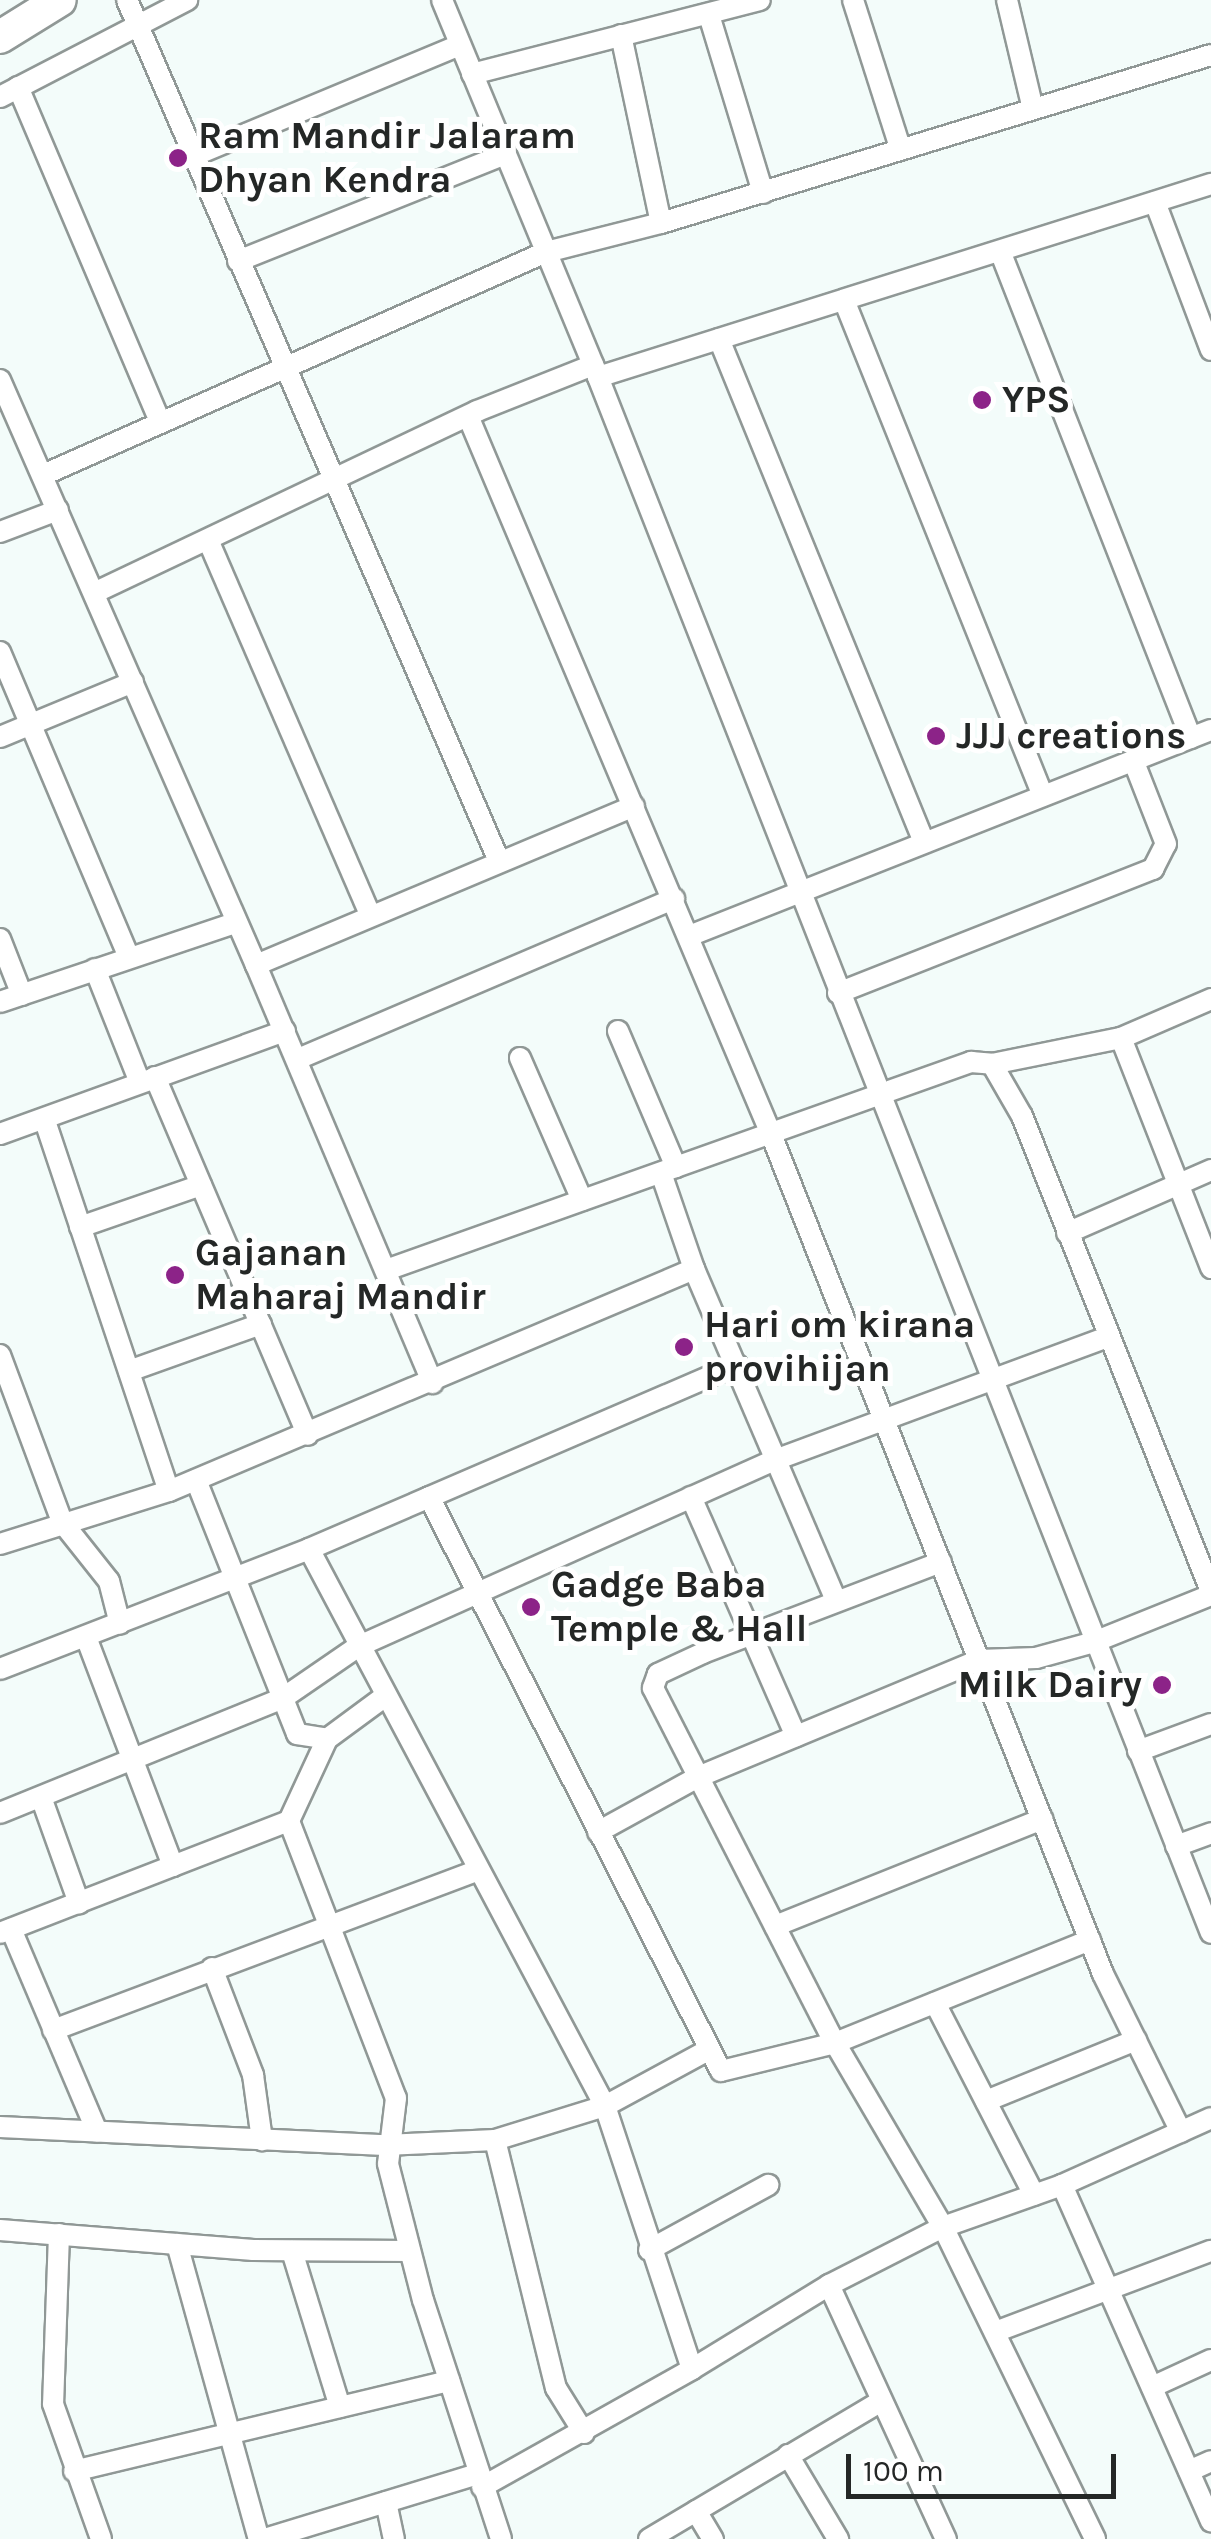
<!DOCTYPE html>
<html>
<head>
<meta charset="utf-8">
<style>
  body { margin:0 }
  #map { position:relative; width:1211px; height:2539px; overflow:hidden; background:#f3fcfa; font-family:Karla,sans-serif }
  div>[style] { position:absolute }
  .roads { filter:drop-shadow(2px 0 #909896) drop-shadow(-2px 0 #909896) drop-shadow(0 2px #909896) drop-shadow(0 -2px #909896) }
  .minor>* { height:20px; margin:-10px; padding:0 10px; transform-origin:10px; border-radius:10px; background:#fff }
  .primary>* { height:32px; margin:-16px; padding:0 16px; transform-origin:16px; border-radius:16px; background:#fff }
  .dots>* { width:28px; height:28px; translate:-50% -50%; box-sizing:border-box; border:5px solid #fff; border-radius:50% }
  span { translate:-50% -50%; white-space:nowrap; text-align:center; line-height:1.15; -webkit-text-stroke:10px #fff; paint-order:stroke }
  .poi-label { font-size:38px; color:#242726; font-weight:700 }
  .left { translate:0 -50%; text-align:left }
  .right { translate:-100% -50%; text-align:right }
  .scale { position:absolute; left:846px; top:2454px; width:270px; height:45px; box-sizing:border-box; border:5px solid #242726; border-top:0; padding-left:12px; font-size:30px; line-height:35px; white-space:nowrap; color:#242726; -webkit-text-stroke:8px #fff; paint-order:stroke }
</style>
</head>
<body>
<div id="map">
  <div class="roads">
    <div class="minor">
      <div style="left:127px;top:0;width:938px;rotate:66.63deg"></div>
      <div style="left:442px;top:0;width:408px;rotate:67.5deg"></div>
      <div style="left:598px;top:377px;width:1672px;rotate:68.5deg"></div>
      <div style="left:853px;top:0;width:157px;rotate:72.3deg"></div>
      <div style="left:1007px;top:0;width:112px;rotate:76.6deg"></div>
      <div style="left:709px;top:15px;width:186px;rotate:73.1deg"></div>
      <div style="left:621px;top:35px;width:192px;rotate:78deg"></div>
      <div style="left:472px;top:74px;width:297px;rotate:-14.4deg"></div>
      <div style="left:18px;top:87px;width:364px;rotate:67deg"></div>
      <div style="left:0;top:97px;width:211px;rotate:-27.4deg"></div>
      <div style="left:193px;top:156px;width:289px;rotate:-22.6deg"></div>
      <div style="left:1155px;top:202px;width:158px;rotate:69.3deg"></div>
      <div style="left:1000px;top:251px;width:523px;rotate:68.59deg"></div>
      <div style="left:238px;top:261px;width:288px;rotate:-21.8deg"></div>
      <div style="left:844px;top:300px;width:534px;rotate:68.14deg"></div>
      <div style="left:719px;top:339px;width:543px;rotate:67.83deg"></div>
      <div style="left:598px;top:377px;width:643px;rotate:-17.48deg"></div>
      <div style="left:0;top:380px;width:639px;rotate:66.37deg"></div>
      <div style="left:256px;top:965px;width:410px;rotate:-22.8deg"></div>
      <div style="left:468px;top:416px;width:779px;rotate:67.12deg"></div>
      <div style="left:771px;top:1134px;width:903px;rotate:68.43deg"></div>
      <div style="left:1103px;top:1974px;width:176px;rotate:63.7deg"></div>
      <div style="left:43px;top:475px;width:550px;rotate:-23.91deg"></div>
      <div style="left:546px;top:252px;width:119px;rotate:-14.2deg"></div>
      <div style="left:661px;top:223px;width:575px;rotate:-16.99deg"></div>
      <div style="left:0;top:532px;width:62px;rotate:-20.8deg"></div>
      <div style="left:208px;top:540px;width:405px;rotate:66.6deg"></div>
      <div style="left:94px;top:593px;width:424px;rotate:-25.4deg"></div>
      <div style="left:477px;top:411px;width:125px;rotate:-21.6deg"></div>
      <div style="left:0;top:652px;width:331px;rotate:67.1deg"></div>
      <div style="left:0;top:737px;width:144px;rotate:-22.5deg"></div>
      <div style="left:689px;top:936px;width:561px;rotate:-21.54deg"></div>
      <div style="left:0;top:939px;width:60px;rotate:68.6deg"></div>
      <div style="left:256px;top:965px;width:454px;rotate:67.1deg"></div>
      <div style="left:95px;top:969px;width:119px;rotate:68.4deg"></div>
      <div style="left:838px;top:993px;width:339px;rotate:-21.5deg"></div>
      <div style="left:1153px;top:869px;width:28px;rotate:-63deg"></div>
      <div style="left:1166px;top:844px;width:90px;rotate:-111.4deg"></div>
      <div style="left:0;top:1002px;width:248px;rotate:-18.6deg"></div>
      <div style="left:618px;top:1031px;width:148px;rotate:66.9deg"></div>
      <div style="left:1121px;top:1038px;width:247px;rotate:68.6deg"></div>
      <div style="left:520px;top:1058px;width:155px;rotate:66.4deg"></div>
      <div style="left:298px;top:1059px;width:409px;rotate:-23.1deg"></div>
      <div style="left:992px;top:1064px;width:132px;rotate:-11.4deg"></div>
      <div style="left:1121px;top:1038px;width:98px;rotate:-23.4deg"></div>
      <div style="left:155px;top:1077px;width:389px;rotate:66.9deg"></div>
      <div style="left:45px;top:1121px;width:390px;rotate:71.5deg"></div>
      <div style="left:0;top:1134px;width:303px;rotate:-19.9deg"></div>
      <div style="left:661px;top:1173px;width:102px;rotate:71deg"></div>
      <div style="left:694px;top:1269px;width:360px;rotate:66.8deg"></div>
      <div style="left:80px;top:1227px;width:128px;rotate:-19.1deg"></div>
      <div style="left:1067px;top:1233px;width:157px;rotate:-23.6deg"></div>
      <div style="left:389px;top:1269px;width:618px;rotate:-19.58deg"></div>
      <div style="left:971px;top:1062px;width:21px;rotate:5deg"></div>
      <div style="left:992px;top:1064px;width:60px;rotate:60deg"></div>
      <div style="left:1022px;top:1116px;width:511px;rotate:68.3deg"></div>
      <div style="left:0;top:1355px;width:178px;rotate:69.6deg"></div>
      <div style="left:62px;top:1522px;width:75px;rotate:51.5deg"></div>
      <div style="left:109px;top:1581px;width:44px;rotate:75.7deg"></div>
      <div style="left:129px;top:1371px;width:140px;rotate:-19.6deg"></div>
      <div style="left:196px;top:1480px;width:273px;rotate:68.3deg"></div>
      <div style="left:297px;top:1734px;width:30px;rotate:9deg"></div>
      <div style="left:327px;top:1739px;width:90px;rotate:114.9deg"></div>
      <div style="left:289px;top:1821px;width:297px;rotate:68.9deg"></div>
      <div style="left:396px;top:2098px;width:66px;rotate:96.9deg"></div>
      <div style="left:388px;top:2164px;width:140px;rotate:75.6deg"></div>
      <div style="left:423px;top:2300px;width:251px;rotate:71.9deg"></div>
      <div style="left:429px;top:1497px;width:644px;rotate:63.04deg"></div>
      <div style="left:721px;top:2071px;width:117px;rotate:-13.8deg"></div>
      <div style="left:835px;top:2043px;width:275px;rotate:-22deg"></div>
      <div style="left:691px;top:1497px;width:261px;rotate:66.3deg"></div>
      <div style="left:0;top:1544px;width:177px;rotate:-17.4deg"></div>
      <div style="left:169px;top:1491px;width:570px;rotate:-22.92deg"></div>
      <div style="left:309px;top:1549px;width:466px;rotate:-23.3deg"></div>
      <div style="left:941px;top:1562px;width:255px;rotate:159.1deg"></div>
      <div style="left:703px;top:1653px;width:50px;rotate:155deg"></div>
      <div style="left:658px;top:1674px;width:15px;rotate:110deg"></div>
      <div style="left:653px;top:1688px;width:399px;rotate:62.9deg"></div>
      <div style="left:835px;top:2043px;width:213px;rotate:59.6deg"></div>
      <div style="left:943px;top:2227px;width:126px;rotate:-19.4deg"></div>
      <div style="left:1062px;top:2185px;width:163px;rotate:-24.2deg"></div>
      <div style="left:86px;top:1637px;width:245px;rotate:69.2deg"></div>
      <div style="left:0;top:1669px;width:331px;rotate:-21.2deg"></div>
      <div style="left:309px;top:1549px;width:631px;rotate:62.01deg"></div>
      <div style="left:605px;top:2106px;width:277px;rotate:71.7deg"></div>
      <div style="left:692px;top:2369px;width:161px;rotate:-31.5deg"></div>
      <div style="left:829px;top:2285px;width:128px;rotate:-27deg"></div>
      <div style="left:943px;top:2227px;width:347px;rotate:64deg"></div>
      <div style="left:327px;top:1739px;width:71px;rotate:-36.4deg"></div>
      <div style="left:1138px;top:1751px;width:78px;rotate:-20.3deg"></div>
      <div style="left:41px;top:1797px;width:113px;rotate:70.3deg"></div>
      <div style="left:0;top:1813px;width:305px;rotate:-22.1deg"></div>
      <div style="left:283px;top:1698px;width:92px;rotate:-34.4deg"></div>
      <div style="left:359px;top:1646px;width:459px;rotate:-24.1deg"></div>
      <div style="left:778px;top:1459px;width:349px;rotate:-20.3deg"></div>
      <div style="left:598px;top:1832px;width:114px;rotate:-28.8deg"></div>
      <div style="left:698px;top:1777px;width:304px;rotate:-22.6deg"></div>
      <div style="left:979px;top:1660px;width:57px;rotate:-2deg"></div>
      <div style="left:1036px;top:1658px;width:60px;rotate:-15.4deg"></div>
      <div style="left:1094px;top:1642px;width:126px;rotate:-21.9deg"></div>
      <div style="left:1176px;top:1846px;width:37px;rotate:-20deg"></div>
      <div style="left:775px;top:1926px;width:288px;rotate:-21.8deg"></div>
      <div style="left:11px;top:1929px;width:220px;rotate:67deg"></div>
      <div style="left:0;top:1933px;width:310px;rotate:-21.2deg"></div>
      <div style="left:212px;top:1968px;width:115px;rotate:69deg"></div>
      <div style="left:253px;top:2075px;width:66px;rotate:82.1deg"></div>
      <div style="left:935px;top:2003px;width:216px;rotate:62.7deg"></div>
      <div style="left:53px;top:2030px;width:453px;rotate:-20.6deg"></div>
      <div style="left:986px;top:2101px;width:162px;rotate:-22.1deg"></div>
      <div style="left:0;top:2127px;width:385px;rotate:2.7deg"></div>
      <div style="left:385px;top:2145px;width:110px;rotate:-2.6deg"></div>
      <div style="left:495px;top:2140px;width:115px;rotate:-17.2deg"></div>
      <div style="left:605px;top:2106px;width:119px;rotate:-28.5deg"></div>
      <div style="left:495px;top:2140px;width:255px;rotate:76.2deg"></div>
      <div style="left:556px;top:2388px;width:53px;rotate:58.1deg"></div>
      <div style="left:1062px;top:2185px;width:368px;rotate:66.1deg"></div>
      <div style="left:0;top:2230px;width:254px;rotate:4.5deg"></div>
      <div style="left:253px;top:2250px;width:157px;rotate:0.4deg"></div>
      <div style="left:59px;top:2234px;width:170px;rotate:92deg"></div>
      <div style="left:53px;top:2404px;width:143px;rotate:70.4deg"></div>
      <div style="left:177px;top:2244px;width:306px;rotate:74.5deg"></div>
      <div style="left:649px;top:2250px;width:136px;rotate:-28.6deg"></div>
      <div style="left:292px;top:2251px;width:163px;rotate:72.9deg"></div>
      <div style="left:829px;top:2285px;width:280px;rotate:65.3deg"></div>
      <div style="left:995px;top:2332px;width:231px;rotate:-20.6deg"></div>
      <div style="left:1152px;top:2387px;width:65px;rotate:-24.6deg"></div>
      <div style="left:788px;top:2455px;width:98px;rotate:59.2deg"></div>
      <div style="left:74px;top:2471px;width:386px;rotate:-13.5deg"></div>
      <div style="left:1189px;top:2471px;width:24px;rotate:-24deg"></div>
      <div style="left:482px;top:2487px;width:241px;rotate:-29.3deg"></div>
      <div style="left:386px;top:2502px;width:38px;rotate:78deg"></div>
      <div style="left:696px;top:2511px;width:33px;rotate:59deg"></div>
      <div style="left:265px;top:2539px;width:223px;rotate:-17deg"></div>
      <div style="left:649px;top:2539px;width:270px;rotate:-30.7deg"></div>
    </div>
    <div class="primary">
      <div style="left:0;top:37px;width:70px;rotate:-31.7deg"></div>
    </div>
  </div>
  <div class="dots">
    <div style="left:178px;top:158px;background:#8c2388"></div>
    <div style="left:982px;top:400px;background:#8c2388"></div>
    <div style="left:936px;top:736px;background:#8c2388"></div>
    <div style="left:175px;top:1275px;background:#8c2388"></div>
    <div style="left:684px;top:1347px;background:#8c2388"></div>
    <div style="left:531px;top:1607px;background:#8c2388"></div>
    <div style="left:1162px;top:1685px;background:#8c2388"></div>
  </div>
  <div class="poi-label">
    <span class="left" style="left:198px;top:158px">Ram Mandir Jalaram<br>Dhyan Kendra</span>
    <span class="left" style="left:1002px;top:400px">YPS</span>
    <span class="left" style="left:956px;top:736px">JJJ creations</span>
    <span class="left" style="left:195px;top:1275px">Gajanan<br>Maharaj Mandir</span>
    <span class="left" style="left:704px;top:1347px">Hari om kirana<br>provihijan</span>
    <span class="left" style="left:551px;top:1607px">Gadge Baba<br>Temple &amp; Hall</span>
    <span class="right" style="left:1142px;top:1685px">Milk Dairy</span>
  </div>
  <div class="scale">100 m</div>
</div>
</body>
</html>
